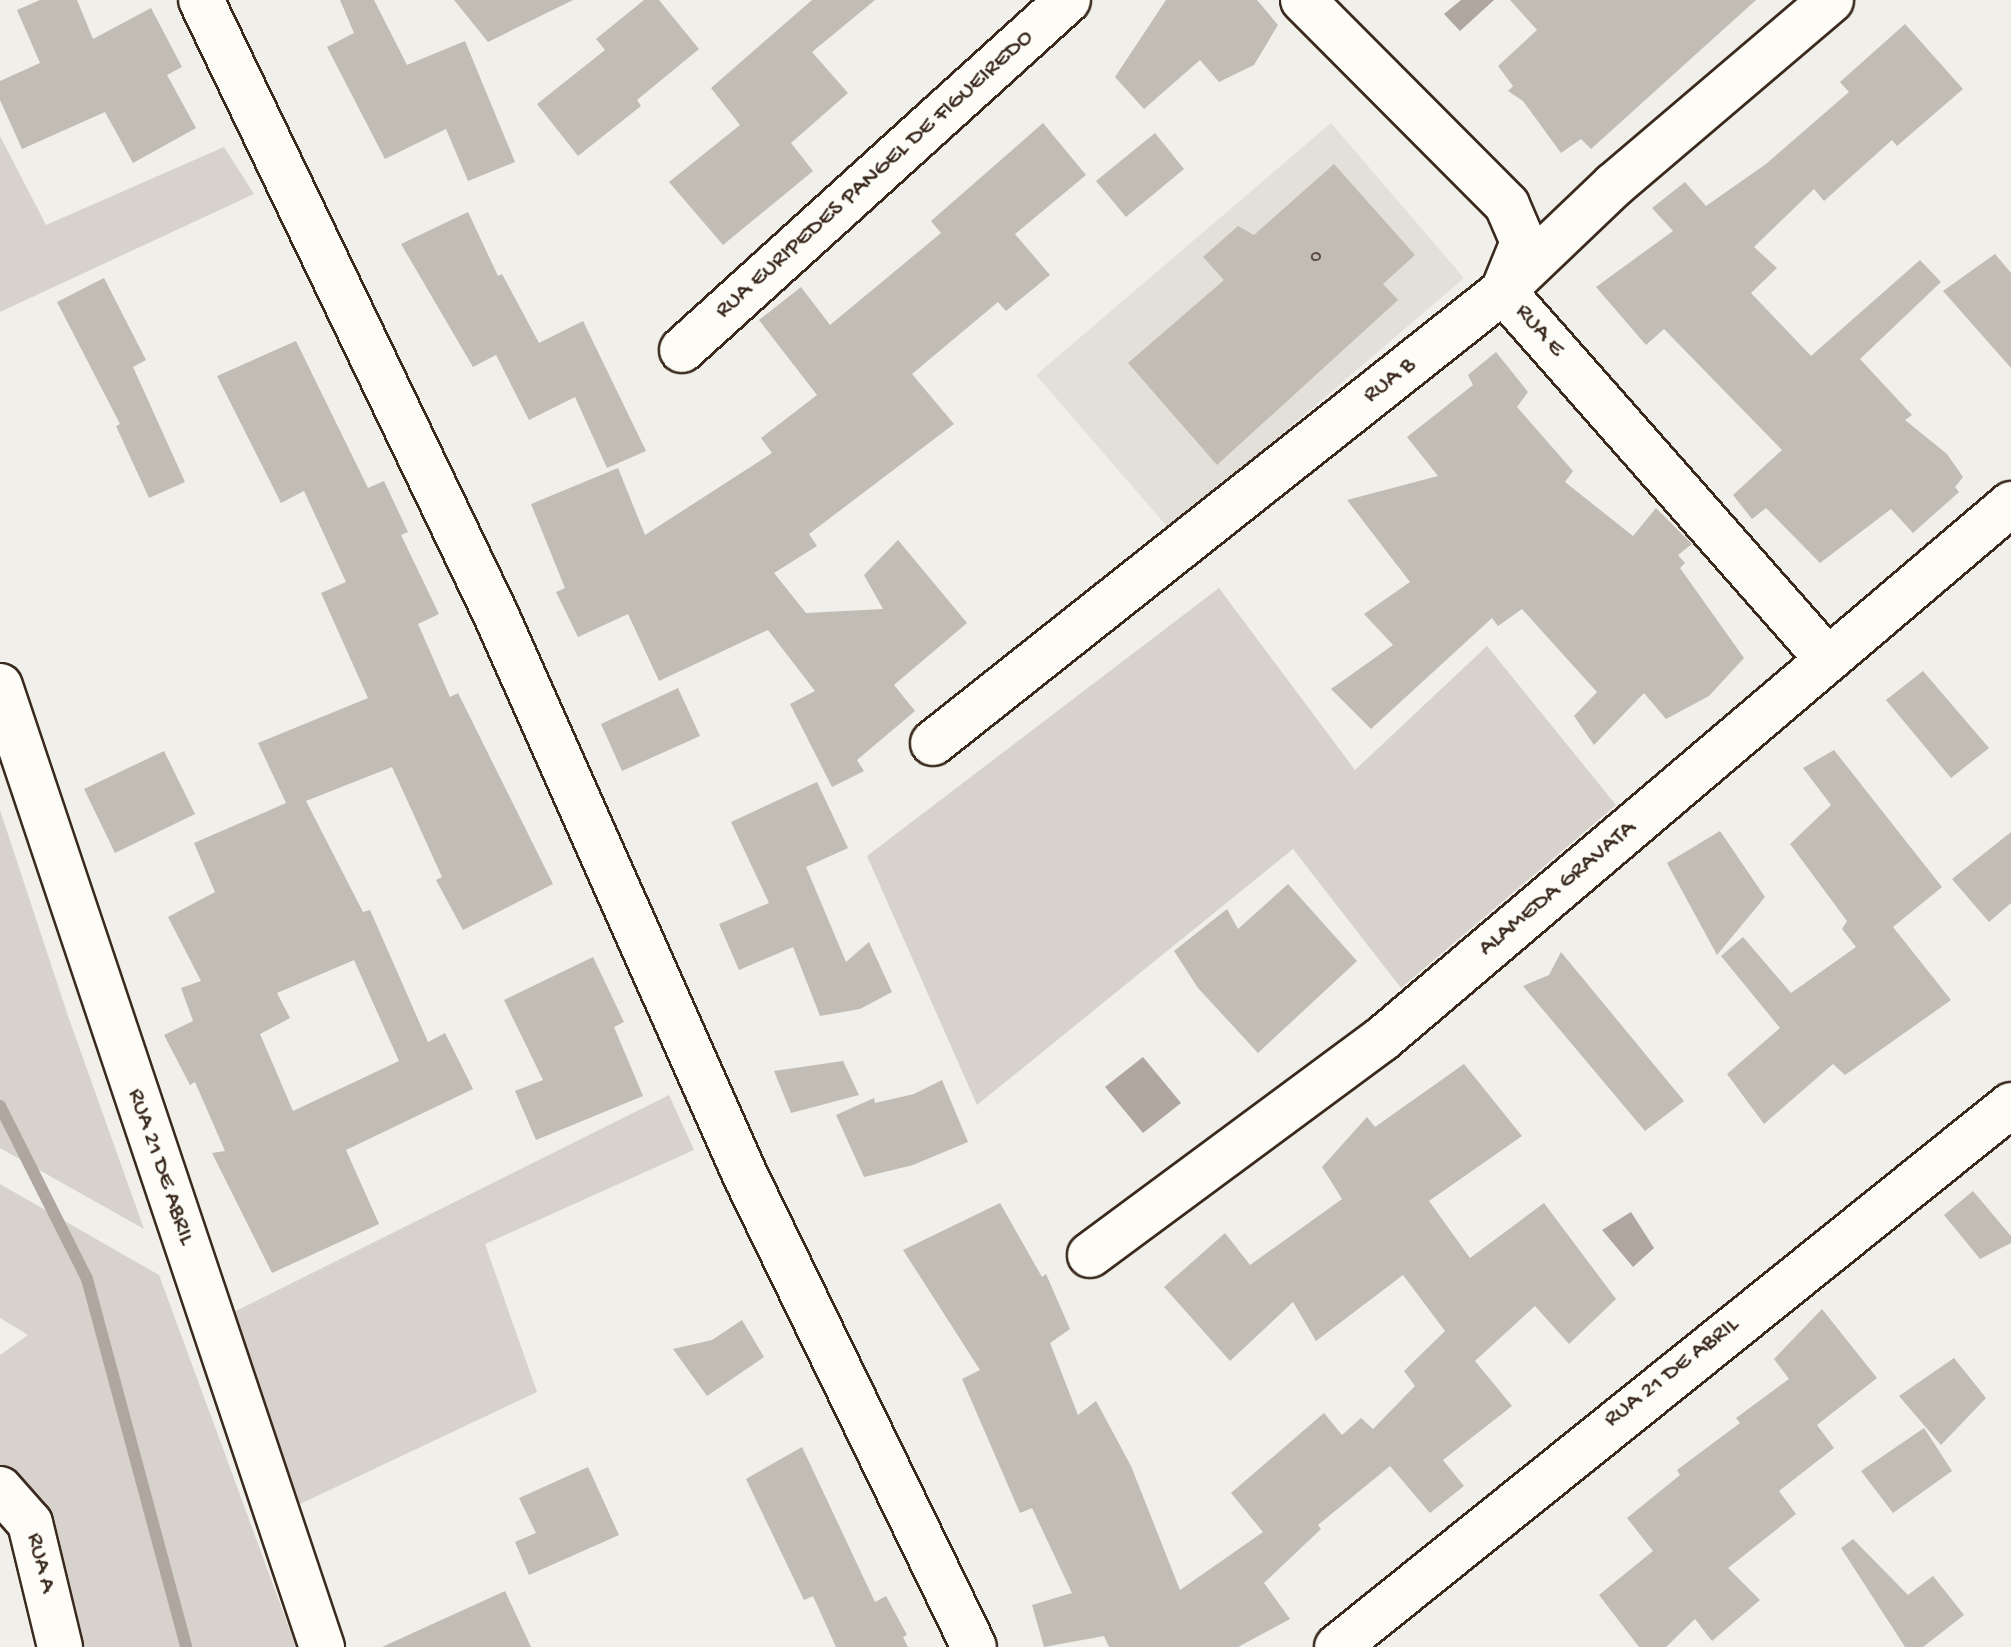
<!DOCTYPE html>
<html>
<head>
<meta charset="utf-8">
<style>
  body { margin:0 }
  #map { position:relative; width:2011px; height:1647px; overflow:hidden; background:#f1efea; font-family:"Gochi Hand",sans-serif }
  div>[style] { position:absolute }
  .built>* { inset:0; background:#e3e0da }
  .green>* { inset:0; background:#d7d2cc }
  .water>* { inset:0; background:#aea69f }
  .stream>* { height:12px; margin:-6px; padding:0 6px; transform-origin:6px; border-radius:6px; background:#aea69f }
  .building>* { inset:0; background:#c1bcb4 }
  .roads { filter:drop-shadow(2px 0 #3b2a1e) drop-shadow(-2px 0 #3b2a1e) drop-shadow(0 2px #3b2a1e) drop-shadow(0 -2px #3b2a1e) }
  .street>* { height:44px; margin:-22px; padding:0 22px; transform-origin:22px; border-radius:22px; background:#fdfcf7 }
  span { translate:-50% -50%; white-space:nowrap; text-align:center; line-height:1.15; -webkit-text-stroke:7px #fdfcf7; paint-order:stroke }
  .number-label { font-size:20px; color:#5c4e44 }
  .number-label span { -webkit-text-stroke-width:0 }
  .street-label { font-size:24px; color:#3b2a1e }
</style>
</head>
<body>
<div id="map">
  <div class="built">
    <div style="clip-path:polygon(1331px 123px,1464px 278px,1170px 530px,1036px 375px)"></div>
  </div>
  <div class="green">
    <div style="clip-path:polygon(0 136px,46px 225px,224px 147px,254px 194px,0 312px)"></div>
    <div style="clip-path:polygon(1219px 588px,1355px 770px,1487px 646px,1616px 805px,1401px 988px,1293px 849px,977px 1105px,867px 856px)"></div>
    <div style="clip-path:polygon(0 810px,68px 1016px,144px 1229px,0 1148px)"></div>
    <div style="clip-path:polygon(669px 1095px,694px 1150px,485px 1244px,537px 1392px,300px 1504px,228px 1315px)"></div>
    <div style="clip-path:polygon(0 1184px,159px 1275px,296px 1647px,81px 1647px,0 1479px,0 1355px,28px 1335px,0 1318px)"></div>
  </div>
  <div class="water">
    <div style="clip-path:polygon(1461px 0,1494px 0,1460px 31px,1444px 14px)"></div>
    <div style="clip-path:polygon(1143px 1057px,1181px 1103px,1143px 1133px,1105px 1087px)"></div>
    <div style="clip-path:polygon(1631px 1212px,1654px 1248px,1633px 1267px,1602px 1230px)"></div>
  </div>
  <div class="stream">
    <div style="left:0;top:1106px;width:194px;rotate:63.3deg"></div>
    <div style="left:87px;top:1279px;width:381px;rotate:74.9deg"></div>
  </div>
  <div class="building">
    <div style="clip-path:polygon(40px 0,77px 0,93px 39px,151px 8px,182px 67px,167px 75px,196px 128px,133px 163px,105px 112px,22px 149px,0 100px,0 81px,40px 63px,17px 10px)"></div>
    <div style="clip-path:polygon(340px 0,374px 0,407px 65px,465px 41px,515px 162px,468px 181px,446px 129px,385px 159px,327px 47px,354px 33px)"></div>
    <div style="clip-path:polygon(454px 0,573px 0,488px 42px)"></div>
    <div style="clip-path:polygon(644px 0,659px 0,699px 49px,637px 100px,641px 106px,578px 156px,537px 104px,605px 50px,596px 39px)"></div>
    <div style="clip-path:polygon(812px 0,875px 0,812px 52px,848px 93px,791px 143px,813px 171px,723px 245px,669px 182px,740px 125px,711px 88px)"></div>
    <div style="clip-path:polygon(1166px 0,1257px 0,1278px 25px,1254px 65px,1219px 82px,1200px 60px,1144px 109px,1115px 77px)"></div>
    <div style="clip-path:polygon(1510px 0,1756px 0,1591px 149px,1581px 139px,1561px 153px,1523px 101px,1508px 91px,1513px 86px,1498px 66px,1537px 30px)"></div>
    <div style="clip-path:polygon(1905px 24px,1963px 89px,1897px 146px,1892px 140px,1824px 201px,1814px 189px,1754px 247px,1777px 268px,1751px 293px,1811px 356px,1920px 260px,1941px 282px,1860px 359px,1912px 415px,1905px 420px,1947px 454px,1963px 477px,1955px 487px,1959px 492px,1913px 533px,1891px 509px,1820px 563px,1766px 508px,1752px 519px,1733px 495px,1782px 450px,1664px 329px,1646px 345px,1596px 287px,1673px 231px,1652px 208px,1685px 182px,1706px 206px,1766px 164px,1849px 92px,1840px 82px)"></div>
    <div style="clip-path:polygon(1043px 123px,1086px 175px,1015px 234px,1050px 275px,1006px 311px,998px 302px,912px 374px,954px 424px,809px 534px,817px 546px,774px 573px,806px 613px,883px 609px,864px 575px,898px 540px,967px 623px,894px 685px,915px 711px,857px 760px,864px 771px,832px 787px,790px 704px,815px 691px,768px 630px,659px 681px,628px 614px,578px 637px,556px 592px,565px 588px,531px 504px,618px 468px,645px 535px,772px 453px,761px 438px,817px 395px,759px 320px,801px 287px,830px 325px,941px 233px,931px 221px)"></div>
    <div style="clip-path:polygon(1155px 133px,1184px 169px,1126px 217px,1096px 181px)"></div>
    <div style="clip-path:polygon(1334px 164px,1415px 255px,1383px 284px,1398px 300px,1217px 465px,1128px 363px,1224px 280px,1203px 257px,1238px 226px,1254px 235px)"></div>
    <div style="clip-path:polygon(468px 212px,498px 276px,502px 274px,539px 343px,583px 321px,646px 451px,607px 468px,575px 397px,529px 420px,496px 355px,473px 367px,401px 244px)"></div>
    <div style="clip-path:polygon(1995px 254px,2011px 273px,2011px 368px,1943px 291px)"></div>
    <div style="clip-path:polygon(104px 278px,146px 360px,133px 367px,185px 482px,149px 498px,116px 426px,120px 424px,57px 302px)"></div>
    <div style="clip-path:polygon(evenodd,296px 341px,368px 488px,384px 481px,408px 532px,401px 535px,439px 614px,418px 624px,450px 697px,458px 693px,553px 884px,463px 930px,436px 880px,442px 877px,392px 767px,306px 801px,363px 912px,370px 910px,428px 1042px,445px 1033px,473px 1089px,346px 1150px,379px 1224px,272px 1273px,212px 1153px,225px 1151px,195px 1082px,190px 1085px,164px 1035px,193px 1021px,181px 988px,201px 981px,168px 917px,215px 892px,194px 843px,286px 803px,258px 743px,368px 698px,321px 593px,346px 582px,304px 491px,281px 503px,217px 376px,296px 341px,354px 960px,399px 1061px,293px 1111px,260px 1034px,290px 1018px,277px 993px,354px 960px)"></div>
    <div style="clip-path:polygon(1496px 352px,1528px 392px,1517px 407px,1573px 471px,1565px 482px,1633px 536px,1656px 508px,1692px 544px,1678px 555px,1685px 563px,1680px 568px,1744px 658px,1709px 696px,1666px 719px,1644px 693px,1594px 745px,1574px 716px,1597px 692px,1522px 609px,1498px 626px,1492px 618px,1371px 729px,1331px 689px,1393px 645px,1364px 614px,1410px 582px,1347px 500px,1438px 476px,1407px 437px,1473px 385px,1468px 375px)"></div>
    <div style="clip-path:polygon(1923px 671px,1989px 748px,1951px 778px,1886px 700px)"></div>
    <div style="clip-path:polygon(678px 688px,700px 736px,622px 771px,601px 724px)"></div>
    <div style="clip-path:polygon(1834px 750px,1942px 887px,1893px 927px,1951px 1000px,1845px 1075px,1833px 1064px,1764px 1124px,1727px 1074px,1780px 1028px,1721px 956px,1743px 937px,1791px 993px,1856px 947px,1842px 929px,1847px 921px,1790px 844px,1831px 805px,1803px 768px)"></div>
    <div style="clip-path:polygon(164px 751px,195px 814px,115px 853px,84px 789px)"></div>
    <div style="clip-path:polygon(817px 782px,848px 848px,806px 867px,846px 962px,869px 942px,892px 992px,860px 1009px,820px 1016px,793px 947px,739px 970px,719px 924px,769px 903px,731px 822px)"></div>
    <div style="clip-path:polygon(1720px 831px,1765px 897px,1717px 955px,1667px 863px)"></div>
    <div style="clip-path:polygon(2011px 832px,2011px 903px,1989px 922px,1952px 879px)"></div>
    <div style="clip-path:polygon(1288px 884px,1357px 961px,1258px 1053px,1198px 988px,1174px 951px,1227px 909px,1238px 929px)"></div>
    <div style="clip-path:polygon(1561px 952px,1684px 1101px,1645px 1131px,1523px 986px,1549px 975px)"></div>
    <div style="clip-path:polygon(593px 957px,624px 1022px,614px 1027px,643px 1096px,536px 1140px,515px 1091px,543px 1080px,504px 1000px)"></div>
    <div style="clip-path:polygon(843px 1061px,859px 1095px,791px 1113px,774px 1071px)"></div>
    <div style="clip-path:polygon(1464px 1064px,1522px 1136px,1429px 1201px,1470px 1258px,1544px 1203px,1616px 1299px,1569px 1344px,1535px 1306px,1475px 1361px,1512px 1406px,1443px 1460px,1464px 1486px,1430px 1513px,1390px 1466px,1318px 1525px,1321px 1529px,1264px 1583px,1290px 1619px,1238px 1647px,1109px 1647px,1104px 1636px,1044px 1647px,1032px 1605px,1072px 1593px,1032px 1508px,1020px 1513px,962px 1379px,980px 1370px,903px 1250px,1000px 1203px,1042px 1277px,1046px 1274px,1070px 1329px,1050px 1343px,1078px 1415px,1096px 1401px,1131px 1466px,1180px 1590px,1263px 1532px,1231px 1493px,1324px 1413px,1342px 1435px,1361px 1418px,1373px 1429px,1415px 1386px,1404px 1371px,1445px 1331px,1403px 1275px,1316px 1341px,1293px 1302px,1230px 1361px,1164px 1287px,1225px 1233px,1250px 1265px,1342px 1199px,1322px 1167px,1367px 1117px,1375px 1127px)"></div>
    <div style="clip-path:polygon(942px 1080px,968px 1142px,913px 1165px,864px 1177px,836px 1115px,874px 1098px,875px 1103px,914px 1094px)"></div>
    <div style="clip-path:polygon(1973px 1191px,2011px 1236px,2011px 1243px,1980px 1259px,1944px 1215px)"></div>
    <div style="clip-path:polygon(1822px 1309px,1877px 1378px,1817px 1425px,1834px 1448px,1779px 1491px,1796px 1514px,1728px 1568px,1760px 1600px,1712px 1641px,1695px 1619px,1666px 1647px,1639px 1647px,1599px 1595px,1653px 1551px,1627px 1518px,1680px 1475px,1677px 1470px,1740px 1423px,1736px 1418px,1789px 1379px,1774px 1359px)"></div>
    <div style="clip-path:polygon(742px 1320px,764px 1357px,707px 1396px,673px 1349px,712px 1340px)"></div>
    <div style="clip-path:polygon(1954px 1358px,1986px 1398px,1941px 1445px,1899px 1396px)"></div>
    <div style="clip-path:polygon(1924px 1428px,1952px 1471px,1893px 1513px,1861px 1471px)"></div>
    <div style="clip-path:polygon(802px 1447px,875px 1602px,886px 1596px,907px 1635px,903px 1637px,908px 1647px,836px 1647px,813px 1596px,804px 1600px,746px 1479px)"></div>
    <div style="clip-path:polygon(588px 1467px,619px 1535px,529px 1575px,515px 1542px,536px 1533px,519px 1498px)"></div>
    <div style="clip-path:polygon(1853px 1539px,1908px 1595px,1933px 1576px,1964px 1615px,1923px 1647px,1905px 1647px,1841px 1548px)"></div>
    <div style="clip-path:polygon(505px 1591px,531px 1647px,382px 1647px)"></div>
  </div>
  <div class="roads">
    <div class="street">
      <div style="left:201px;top:0;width:682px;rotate:64.37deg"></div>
      <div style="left:496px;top:615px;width:615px;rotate:66.02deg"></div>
      <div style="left:746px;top:1177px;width:522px;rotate:64.12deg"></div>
      <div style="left:1303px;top:0;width:289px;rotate:45.1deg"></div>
      <div style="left:1507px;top:205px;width:40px;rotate:66.6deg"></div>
      <div style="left:1523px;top:242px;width:53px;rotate:112.2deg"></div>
      <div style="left:1503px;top:291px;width:491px;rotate:48.6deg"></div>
      <div style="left:682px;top:350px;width:521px;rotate:-42.2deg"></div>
      <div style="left:0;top:686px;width:1014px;rotate:71.48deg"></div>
      <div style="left:933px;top:743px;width:727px;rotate:-38.41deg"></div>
      <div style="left:1503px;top:291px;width:153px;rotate:-43.7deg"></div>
      <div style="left:1614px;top:185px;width:285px;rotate:-40.4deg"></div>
      <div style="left:1090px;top:1255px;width:363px;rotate:-36.5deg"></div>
      <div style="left:1382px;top:1039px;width:826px;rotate:-40.38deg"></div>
      <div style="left:0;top:1489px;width:45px;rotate:48.6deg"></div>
      <div style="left:30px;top:1523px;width:128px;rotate:76.4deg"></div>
      <div style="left:1337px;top:1647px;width:865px;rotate:-38.8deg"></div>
    </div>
  </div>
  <div class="number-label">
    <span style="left:1316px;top:257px">0</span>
  </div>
  <div class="street-label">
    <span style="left:875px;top:175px;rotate:-42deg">RUA EURIPEDES PANGEL DE FIGUEIREDO</span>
    <span style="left:1539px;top:331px;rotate:49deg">RUA E</span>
    <span style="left:1390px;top:381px;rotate:-38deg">RUA B</span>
    <span style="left:1558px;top:889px;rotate:-40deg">ALAMEDA GRAVATA</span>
    <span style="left:160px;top:1167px;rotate:71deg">RUA 21 DE ABRIL</span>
    <span style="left:1672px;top:1373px;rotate:-38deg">RUA 21 DE ABRIL</span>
    <span style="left:40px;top:1563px;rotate:76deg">RUA A</span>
  </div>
</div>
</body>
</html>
